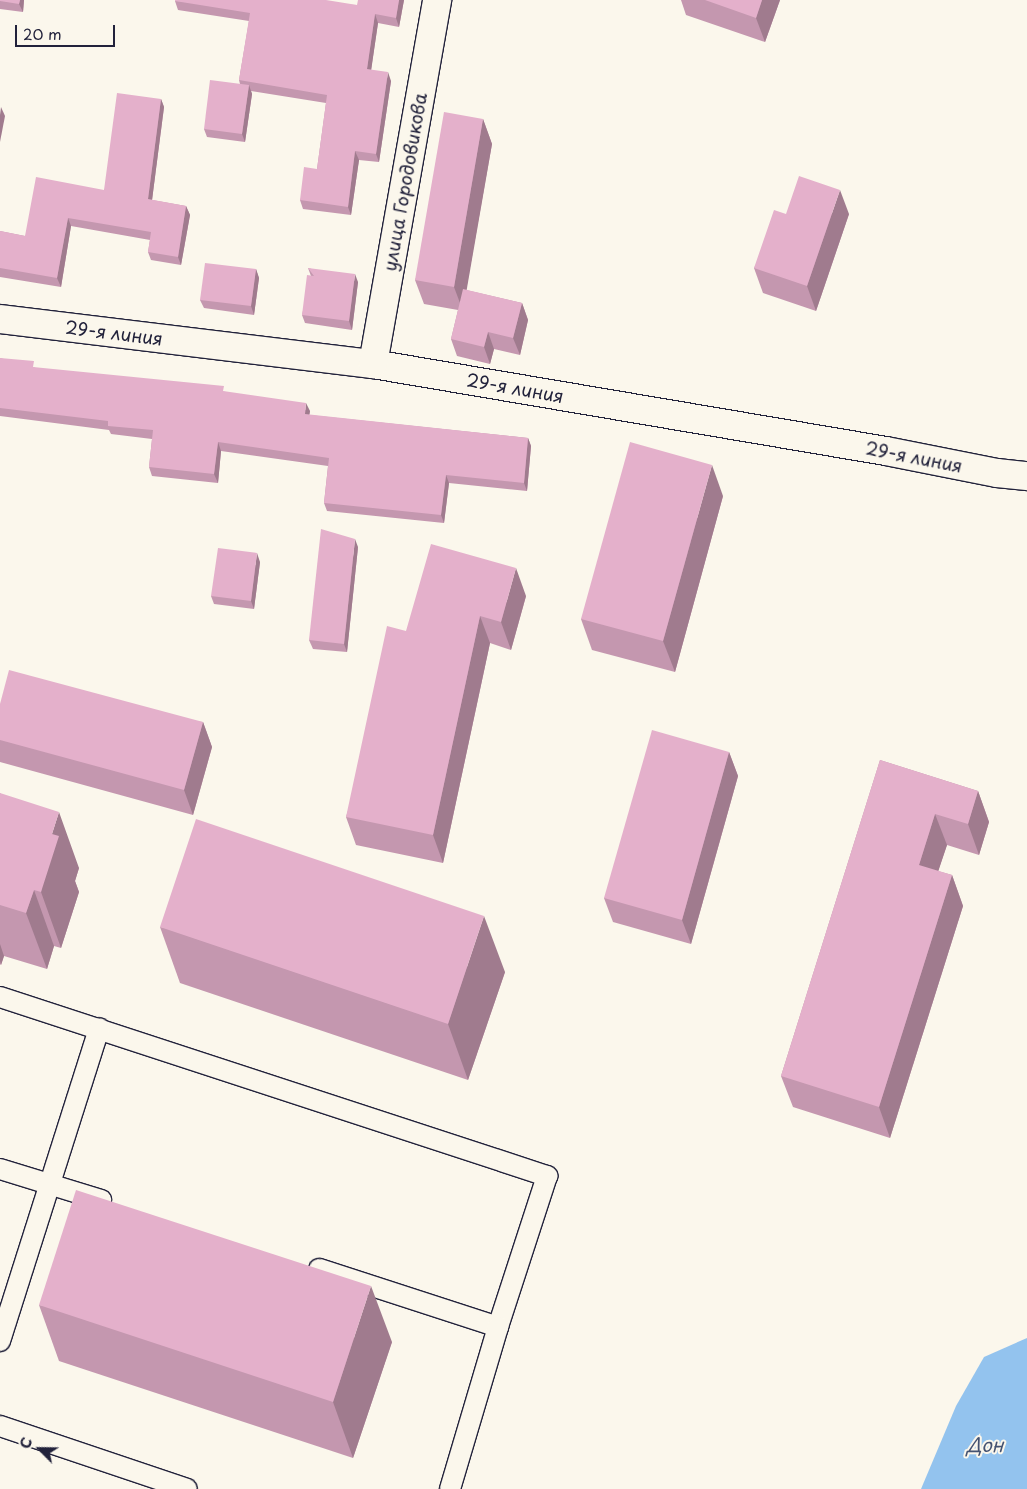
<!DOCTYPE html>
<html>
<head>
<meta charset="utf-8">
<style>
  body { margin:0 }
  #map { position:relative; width:1027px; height:1489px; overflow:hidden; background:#fbf7ec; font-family:"Playpen Sans",sans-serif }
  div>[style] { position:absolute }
  .water>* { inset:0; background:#93c3ee }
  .roads { filter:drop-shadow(1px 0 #22223b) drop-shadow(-1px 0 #22223b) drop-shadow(0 1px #22223b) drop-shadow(0 -1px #22223b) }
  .service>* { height:20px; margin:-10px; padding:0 10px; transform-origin:10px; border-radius:10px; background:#fbf7ec }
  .minor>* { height:28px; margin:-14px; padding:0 14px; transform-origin:14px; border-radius:14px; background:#fbf7ec }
  .wall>* { inset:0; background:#c497af }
  .shaded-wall>* { inset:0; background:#a07b8e }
  .building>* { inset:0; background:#e4b0cb }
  span { translate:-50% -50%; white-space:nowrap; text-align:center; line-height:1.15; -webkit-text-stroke:4px #fbf7ec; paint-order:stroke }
  .street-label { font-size:18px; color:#22223b }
  .water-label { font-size:19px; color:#445271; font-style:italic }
  .north { position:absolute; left:15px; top:1424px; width:50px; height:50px; -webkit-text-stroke:4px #fbf7ec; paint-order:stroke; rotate:293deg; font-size:14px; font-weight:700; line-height:20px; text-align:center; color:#22223b }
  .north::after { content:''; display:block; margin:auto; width:18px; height:22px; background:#22223b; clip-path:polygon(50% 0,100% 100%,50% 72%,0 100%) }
  .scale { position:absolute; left:15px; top:25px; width:100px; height:22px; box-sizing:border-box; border:2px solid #22223b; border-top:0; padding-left:6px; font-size:15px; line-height:18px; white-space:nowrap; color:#22223b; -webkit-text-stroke:4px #fbf7ec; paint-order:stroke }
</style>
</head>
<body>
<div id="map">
  <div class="water">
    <div style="clip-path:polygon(1027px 1338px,1027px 1489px,921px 1489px,956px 1406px,984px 1357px)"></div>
  </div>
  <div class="roads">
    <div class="service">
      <div style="left:0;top:997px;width:576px;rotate:18.12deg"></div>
      <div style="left:547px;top:1176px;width:159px;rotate:108deg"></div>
      <div style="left:498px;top:1327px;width:188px;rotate:-162deg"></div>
      <div style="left:0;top:1169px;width:106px;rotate:17.1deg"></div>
      <div style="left:0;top:1341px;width:328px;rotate:-72.4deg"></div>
      <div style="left:0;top:1426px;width:197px;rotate:18.6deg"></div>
      <div style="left:450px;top:1489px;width:169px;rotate:-73.5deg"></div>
    </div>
    <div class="minor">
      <div style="left:0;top:319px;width:376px;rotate:6.9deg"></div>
      <div style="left:373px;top:364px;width:520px;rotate:9.63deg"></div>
      <div style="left:886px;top:451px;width:113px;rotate:11.2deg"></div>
      <div style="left:997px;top:473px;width:30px;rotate:6deg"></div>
      <div style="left:373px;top:364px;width:370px;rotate:-80deg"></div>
    </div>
  </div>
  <div class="wall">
    <div style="clip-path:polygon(0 0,24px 0,23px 12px,0 9px)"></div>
    <div style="clip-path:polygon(404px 0,399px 27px,378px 23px,371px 70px,391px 81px,379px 162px,359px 160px,351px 215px,303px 209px,300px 200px,317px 169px,326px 103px,251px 91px,252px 94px,245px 142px,207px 137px,204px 129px,240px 84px,239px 80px,249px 21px,178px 10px,175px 1px,357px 5px)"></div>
    <div style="clip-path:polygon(681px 0,780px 0,765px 42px,686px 15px)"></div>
    <div style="clip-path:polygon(161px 99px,164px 107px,152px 200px,186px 206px,190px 215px,181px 265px,151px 260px,148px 252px,150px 240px,71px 226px,61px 287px,0 277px,0 231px,25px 236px,104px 190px)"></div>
    <div style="clip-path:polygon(483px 119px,492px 144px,466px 290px,522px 303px,528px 320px,520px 355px,494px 349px,490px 364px,457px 356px,451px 339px,458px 310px,424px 304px,415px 280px)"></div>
    <div style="clip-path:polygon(786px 214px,849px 214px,816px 311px,763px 293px,754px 268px)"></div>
    <div style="clip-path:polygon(308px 268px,358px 282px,352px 330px,305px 323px,302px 315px,311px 276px)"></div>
    <div style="clip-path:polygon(256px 269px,259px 278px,254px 315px,204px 308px,200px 300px)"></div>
    <div style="clip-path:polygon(0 358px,36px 368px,226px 392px,310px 411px,309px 415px,528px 438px,531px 446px,527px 491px,449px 483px,444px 523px,327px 511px,324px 503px,328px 466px,221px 451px,218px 483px,152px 476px,149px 467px,152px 439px,111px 434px,109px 430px,0 416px)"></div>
    <div style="clip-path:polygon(723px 496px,675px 672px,592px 650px,581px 619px)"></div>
    <div style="clip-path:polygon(358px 547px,347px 652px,313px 649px,309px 640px)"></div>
    <div style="clip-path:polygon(260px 562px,254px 609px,214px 604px,211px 596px)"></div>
    <div style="clip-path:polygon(526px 596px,511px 650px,490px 643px,443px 863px,356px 845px,346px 817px,406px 631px)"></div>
    <div style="clip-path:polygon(0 704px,203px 722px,212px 747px,193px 815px,0 762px)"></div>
    <div style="clip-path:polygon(729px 752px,738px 776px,691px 944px,613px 922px,604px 898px)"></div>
    <div style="clip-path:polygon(880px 760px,978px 791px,989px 822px,979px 855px,947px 845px,938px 871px,952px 875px,963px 906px,890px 1138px,793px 1107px,781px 1076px)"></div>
    <div style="clip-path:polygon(0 793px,79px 868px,75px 881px,79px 892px,61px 948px,54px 946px,47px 969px,4px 956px,1px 965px,0 964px)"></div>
    <div style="clip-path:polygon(160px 927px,505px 972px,468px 1080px,180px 983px)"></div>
    <div style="clip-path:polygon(39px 1305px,392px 1342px,353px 1458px,59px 1361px)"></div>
  </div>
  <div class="shaded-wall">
    <div style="clip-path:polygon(20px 0,24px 0,23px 12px,19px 4px)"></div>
    <div style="clip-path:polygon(399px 0,404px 0,399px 27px,396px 18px)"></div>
    <div style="clip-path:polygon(762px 0,780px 0,765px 42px,756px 18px)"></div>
    <div style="clip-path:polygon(375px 14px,378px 23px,370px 78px,367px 69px)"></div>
    <div style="clip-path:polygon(388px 72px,391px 81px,379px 162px,376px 154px)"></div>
    <div style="clip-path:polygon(249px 85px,252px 94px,245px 142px,242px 134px)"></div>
    <div style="clip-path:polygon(161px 99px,164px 107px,151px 208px,148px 199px)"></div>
    <div style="clip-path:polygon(1px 107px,5px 116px,0 142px,0 115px)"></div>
    <div style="clip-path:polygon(483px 119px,492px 144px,463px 311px,454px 287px)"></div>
    <div style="clip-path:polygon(355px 151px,359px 160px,351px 215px,348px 207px)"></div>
    <div style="clip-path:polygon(840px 190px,849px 214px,816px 311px,807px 286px)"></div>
    <div style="clip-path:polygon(186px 206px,190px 215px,181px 265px,178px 257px)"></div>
    <div style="clip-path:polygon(68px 218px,71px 226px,61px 287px,57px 278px)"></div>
    <div style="clip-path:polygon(256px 269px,259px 278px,254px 315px,251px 306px)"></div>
    <div style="clip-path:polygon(355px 274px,358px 282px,352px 330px,349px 321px)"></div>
    <div style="clip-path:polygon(522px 303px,528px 320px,520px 355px,513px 338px)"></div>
    <div style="clip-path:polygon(488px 332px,494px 349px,490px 364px,484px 347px)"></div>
    <div style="clip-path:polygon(306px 403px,310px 411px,308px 423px,305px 414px)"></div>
    <div style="clip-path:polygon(528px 438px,531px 446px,527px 491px,524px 483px)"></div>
    <div style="clip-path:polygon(218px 442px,221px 451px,218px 483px,214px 474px)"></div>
    <div style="clip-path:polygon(712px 465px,723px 496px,675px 672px,663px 641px)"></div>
    <div style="clip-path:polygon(446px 475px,449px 483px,444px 523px,441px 515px)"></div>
    <div style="clip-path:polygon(355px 539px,358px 547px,347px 652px,344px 644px)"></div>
    <div style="clip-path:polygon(257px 553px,260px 562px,254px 609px,251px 601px)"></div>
    <div style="clip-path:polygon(516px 568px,526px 596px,511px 650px,501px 622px)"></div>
    <div style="clip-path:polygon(480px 616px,490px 643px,443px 863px,433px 835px)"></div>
    <div style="clip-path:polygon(203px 722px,212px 747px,193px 815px,184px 790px)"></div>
    <div style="clip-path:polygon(729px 752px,738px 776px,691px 944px,682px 920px)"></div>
    <div style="clip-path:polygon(978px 791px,989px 822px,979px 855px,968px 824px)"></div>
    <div style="clip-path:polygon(59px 812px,79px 868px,75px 881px,79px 892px,61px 948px,41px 892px,52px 834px)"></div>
    <div style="clip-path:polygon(935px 814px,947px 845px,930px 896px,919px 865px)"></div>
    <div style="clip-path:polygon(952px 875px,963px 906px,890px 1138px,879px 1107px)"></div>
    <div style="clip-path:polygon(34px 890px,54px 946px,47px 969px,26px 913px)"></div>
    <div style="clip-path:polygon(484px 916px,505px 972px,468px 1080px,448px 1024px)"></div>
    <div style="clip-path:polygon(0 944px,4px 956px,1px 965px,0 961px)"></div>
    <div style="clip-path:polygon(371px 1286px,392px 1342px,353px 1458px,333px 1402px)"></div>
  </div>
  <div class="building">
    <div style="clip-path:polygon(0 0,20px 0,19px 4px,0 1px)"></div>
    <div style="clip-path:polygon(175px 0,326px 0,357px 5px,358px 0,399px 0,396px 18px,375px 14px,367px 69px,388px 72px,376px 154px,355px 151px,348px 207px,300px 200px,304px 167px,317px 169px,327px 95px,239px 80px,250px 13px,175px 1px)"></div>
    <div style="clip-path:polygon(705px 0,762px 0,756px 18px)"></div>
    <div style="clip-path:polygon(210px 80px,249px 85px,242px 134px,204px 129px)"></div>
    <div style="clip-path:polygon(117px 93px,161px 99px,148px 199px,186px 206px,178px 257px,148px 252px,151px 232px,68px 218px,57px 278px,0 268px,0 231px,25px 236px,36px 177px,104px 190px)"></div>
    <div style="clip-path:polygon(444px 112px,483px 119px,454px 287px,415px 280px)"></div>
    <div style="clip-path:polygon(799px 176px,840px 190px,807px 286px,754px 268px,774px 210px,786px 214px)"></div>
    <div style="clip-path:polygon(205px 263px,256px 269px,251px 306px,200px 300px)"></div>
    <div style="clip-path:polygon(308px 268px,355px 274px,349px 321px,302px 315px,307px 275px,314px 276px)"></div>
    <div style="clip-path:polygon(463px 289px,522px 303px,513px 338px,488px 332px,484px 347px,451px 339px)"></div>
    <div style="clip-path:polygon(0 358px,34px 361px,33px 367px,224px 386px,223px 391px,306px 403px,305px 414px,528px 438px,524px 483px,446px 475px,441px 515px,324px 503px,329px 458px,218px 442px,214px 474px,149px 467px,153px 430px,108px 426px,108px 421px,0 408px)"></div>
    <div style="clip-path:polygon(630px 442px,712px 465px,663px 641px,581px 619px)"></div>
    <div style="clip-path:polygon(321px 529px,355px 539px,344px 644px,309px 640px)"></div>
    <div style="clip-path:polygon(431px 544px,516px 568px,501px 622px,480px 616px,433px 835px,346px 817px,387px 626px,406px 631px)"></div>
    <div style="clip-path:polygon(218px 548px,257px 553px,251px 601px,211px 596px)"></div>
    <div style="clip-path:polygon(9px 670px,203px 722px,184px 790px,0 740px,0 704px)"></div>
    <div style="clip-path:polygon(652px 730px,729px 752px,682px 920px,604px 898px)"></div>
    <div style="clip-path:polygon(880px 760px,978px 791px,968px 824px,935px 814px,919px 865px,952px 875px,879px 1107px,781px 1076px)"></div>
    <div style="clip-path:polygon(0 793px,59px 812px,52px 834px,59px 836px,41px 892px,34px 890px,26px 913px,0 905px)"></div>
    <div style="clip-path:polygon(196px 819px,484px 916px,448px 1024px,160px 927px)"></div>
    <div style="clip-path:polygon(76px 1190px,371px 1286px,333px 1402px,39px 1305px)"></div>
  </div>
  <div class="street-label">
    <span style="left:405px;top:182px;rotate:-80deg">улица Городовикова</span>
    <span style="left:114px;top:333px;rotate:7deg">29-я линия</span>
    <span style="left:515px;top:388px;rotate:10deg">29-я линия</span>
    <span style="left:914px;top:457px;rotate:11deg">29-я линия</span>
  </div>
  <div class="water-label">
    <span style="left:985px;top:1445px">Дон</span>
  </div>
  <div class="north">С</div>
  <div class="scale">20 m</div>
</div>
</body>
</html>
